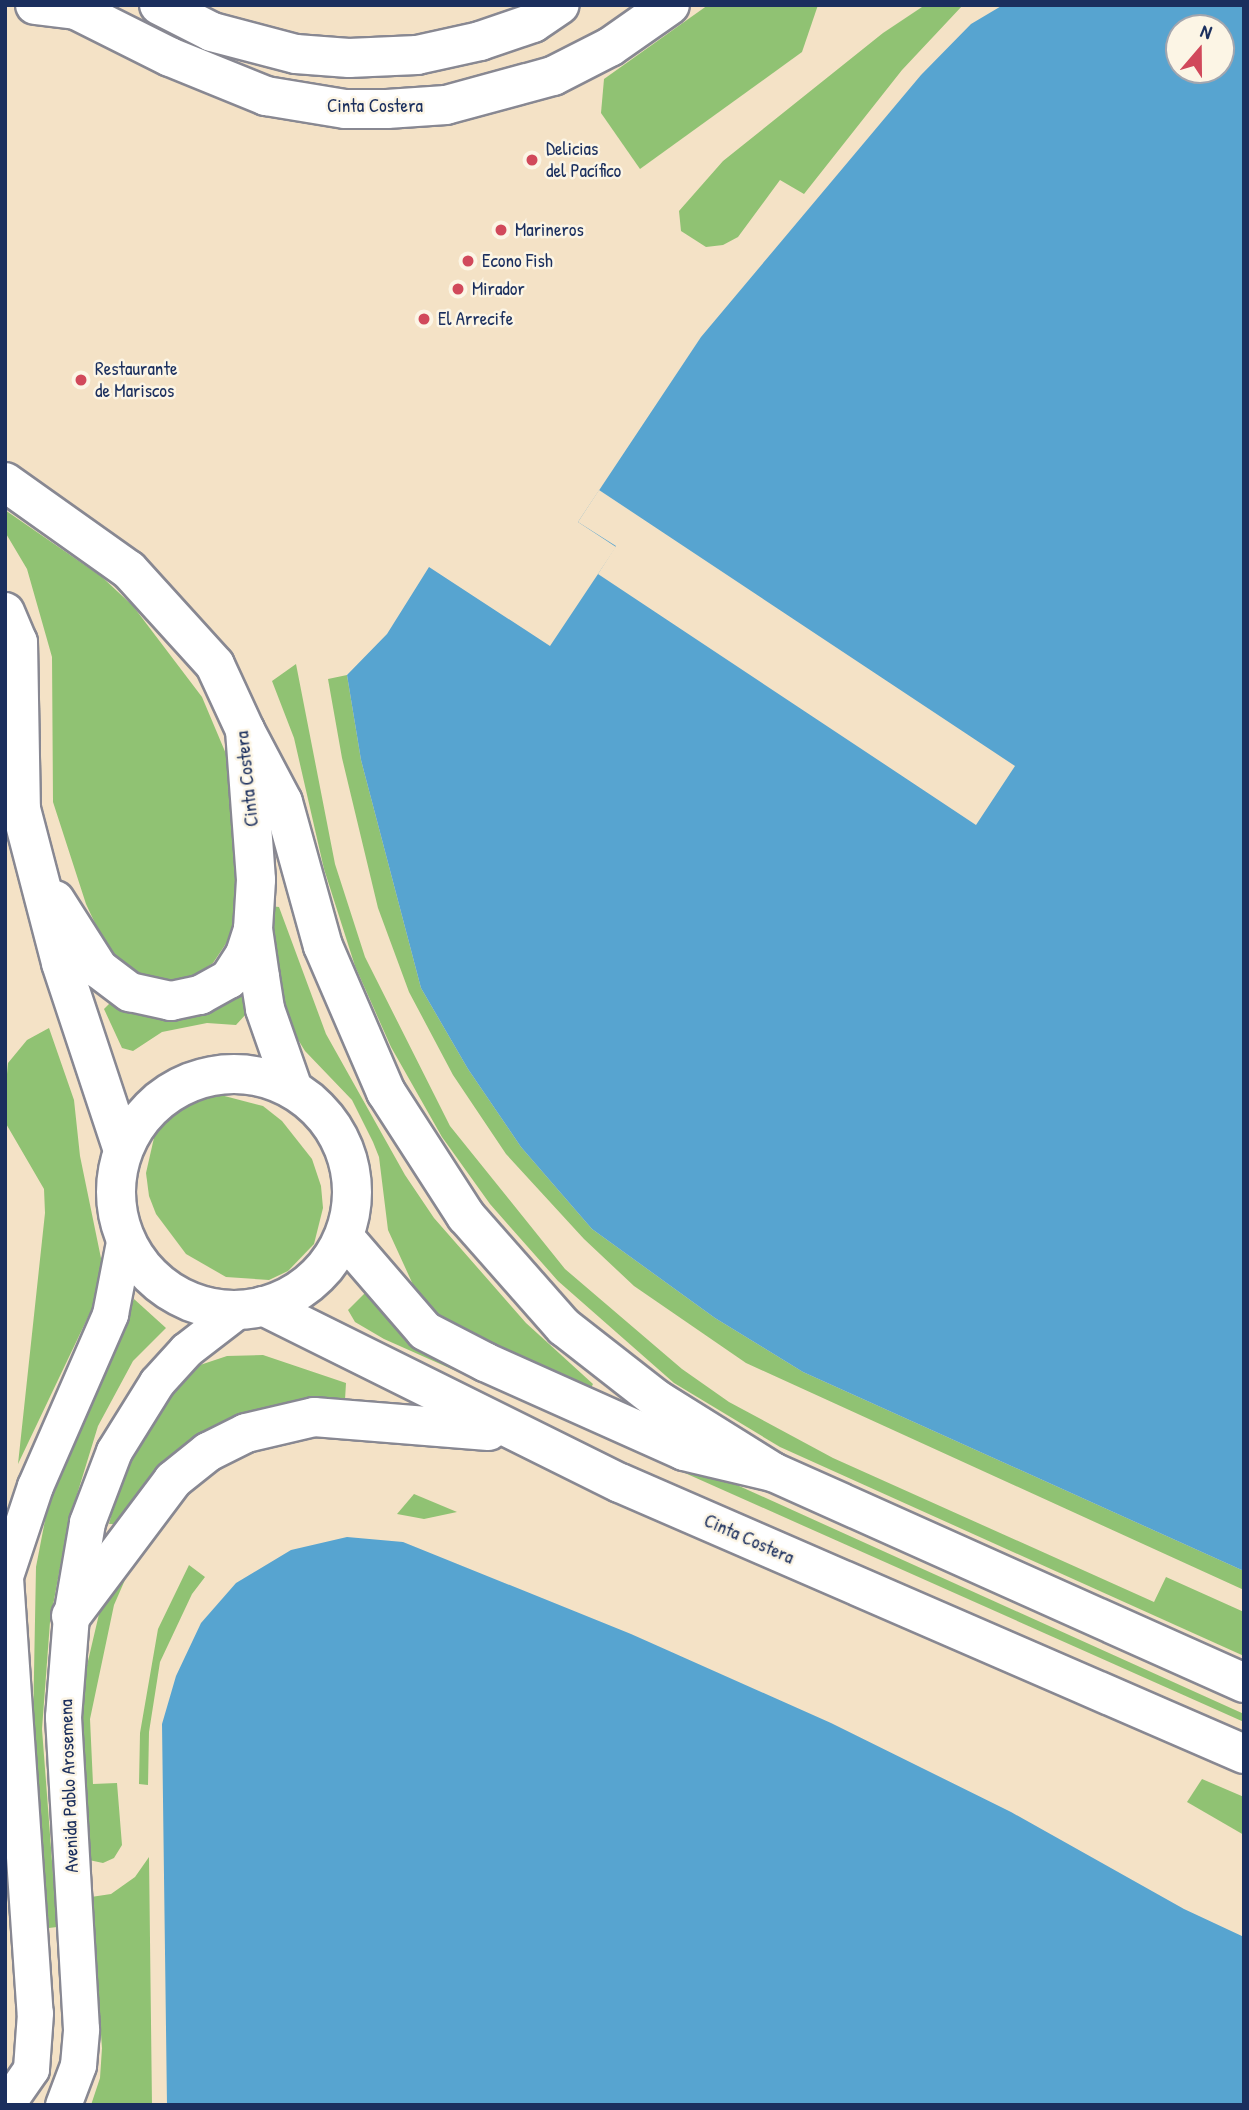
<!DOCTYPE html>
<html>
<head>
<meta charset="utf-8">
<style>
  body { margin:0 }
  #map { position:relative; width:1249px; height:2110px; overflow:hidden; background:#f4e2c6; font-family:"Patrick Hand",sans-serif }
  div>[style] { position:absolute }
  .green>* { inset:0; background:#90c273 }
  .water>* { inset:0; background:#57a4d0 }
  .pier>* { inset:0; background:#f4e2c6 }
  .roads { filter:drop-shadow(2px 0 #888892) drop-shadow(-2px 0 #888892) drop-shadow(0 2px #888892) drop-shadow(0 -2px #888892) }
  .minor>* { height:35px; margin:-17.5px; padding:0 17.5px; transform-origin:17.5px; border-radius:17.5px; background:#fff }
  .major>* { height:38px; margin:-19px; padding:0 19px; transform-origin:19px; border-radius:19px; background:#fff }
  .highway>* { height:38px; margin:-19px; padding:0 19px; transform-origin:19px; border-radius:19px; background:#fff }
  .highway>.ring { margin:-19px; padding:0; box-sizing:content-box; background:none; border:38px solid #fff; border-radius:50% }
  .dots>* { width:19px; height:19px; translate:-50% -50%; box-sizing:border-box; border:4px solid #fcf5e5; border-radius:50% }
  span { translate:-50% -50%; white-space:nowrap; text-align:center; line-height:1.15; -webkit-text-stroke:5px #fcf5e5; paint-order:stroke }
  .street-label { font-size:19px; color:#1b2f5e }
  .poi-label { font-size:19px; color:#1b2f5e }
  .left { translate:0 -50%; text-align:left }
  .frame { position:absolute; inset:0; border:7px solid #1b2f5e; pointer-events:none }
  .north { position:absolute; left:1165px; top:14px; width:70px; height:70px; box-sizing:border-box; background:#fcf5e5; border:2px solid #a2a6af; border-radius:50%; rotate:20deg; font-size:19px; font-weight:700; line-height:28px; text-align:center; color:#1b2f5e }
  .north::after { content:''; display:block; margin:auto; width:24px; height:32px; background:#d1495b; clip-path:polygon(50% 0,100% 100%,50% 72%,0 100%) }
</style>
</head>
<body>
<div id="map">
  <div class="green">
    <div style="clip-path:polygon(708px 5px,818px 5px,802px 52px,640px 169px,601px 113px,604px 79px)"></div>
    <div style="clip-path:polygon(925px 5px,963px 5px,902px 70px,804px 194px,780px 180px,738px 237px,723px 245px,706px 247px,681px 231px,679px 211px,723px 161px,883px 33px)"></div>
    <div style="clip-path:polygon(5px 510px,102px 577px,133px 606px,202px 697px,229px 761px,243px 890px,229px 939px,213px 963px,189px 979px,153px 981px,127px 972px,108px 951px,86px 904px,53px 802px,52px 657px,27px 569px,5px 532px)"></div>
    <div style="clip-path:polygon(296px 664px,335px 864px,365px 957px,450px 1126px,565px 1269px,682px 1369px,729px 1402px,833px 1458px,1154px 1602px,1166px 1577px,1244px 1612px,1244px 1656px,780px 1447px,674px 1383px,558px 1281px,490px 1204px,442px 1137px,391px 1047px,355px 966px,324px 869px,294px 738px,272px 681px)"></div>
    <div style="clip-path:polygon(347px 675px,361px 760px,421px 988px,468px 1069px,521px 1147px,592px 1229px,715px 1318px,803px 1372px,1244px 1571px,1244px 1590px,746px 1363px,634px 1286px,584px 1239px,506px 1154px,453px 1075px,409px 992px,378px 908px,342px 758px,328px 679px)"></div>
    <div style="clip-path:polygon(269px 906px,279px 907px,326px 1034px,405px 1175px,434px 1218px,526px 1323px,593px 1384px,587px 1396px,439px 1317px,415px 1289px,388px 1230px,379px 1157px,373px 1142px,352px 1100px,305px 1051px,283px 1015px)"></div>
    <div style="clip-path:polygon(239px 995px,246px 998px,247px 1013px,236px 1025px,207px 1023px,162px 1032px,133px 1051px,122px 1048px,104px 1009px,112px 1001px,131px 1011px,167px 1018px)"></div>
    <div style="clip-path:polygon(49px 1028px,74px 1100px,80px 1156px,103px 1268px,98px 1296px,18px 1464px,45px 1213px,44px 1189px,5px 1122px,5px 1096px,8px 1063px,27px 1040px)"></div>
    <div style="clip-path:polygon(213px 1093px,263px 1106px,282px 1121px,312px 1159px,321px 1186px,323px 1208px,314px 1244px,288px 1271px,269px 1280px,226px 1277px,186px 1254px,156px 1214px,149px 1196px,146px 1173px,156px 1129px,177px 1107px)"></div>
    <div style="clip-path:polygon(370px 1288px,553px 1402px,1244px 1714px,1244px 1722px,384px 1339px,355px 1322px,348px 1310px)"></div>
    <div style="clip-path:polygon(134px 1299px,166px 1328px,133px 1361px,98px 1426px,68px 1524px,50px 1622px,42px 1729px,57px 1927px,49px 1928px,33px 1726px,36px 1567px,52px 1484px)"></div>
    <div style="clip-path:polygon(263px 1355px,346px 1383px,345px 1400px,299px 1401px,241px 1417px,160px 1466px,114px 1524px,109px 1524px,124px 1465px,182px 1371px,227px 1356px)"></div>
    <div style="clip-path:polygon(315px 1423px,386px 1430px,385px 1435px,316px 1431px,224px 1461px,175px 1501px,135px 1557px,114px 1605px,90px 1719px,93px 1784px,117px 1783px,122px 1845px,114px 1858px,103px 1863px,89px 1860px,78px 1773px,81px 1691px,99px 1614px,125px 1552px,166px 1493px,188px 1472px,244px 1441px)"></div>
    <div style="clip-path:polygon(414px 1494px,457px 1512px,424px 1519px,397px 1514px)"></div>
    <div style="clip-path:polygon(189px 1565px,205px 1577px,192px 1594px,160px 1662px,149px 1732px,148px 1785px,139px 1784px,140px 1733px,158px 1629px)"></div>
    <div style="clip-path:polygon(1202px 1779px,1244px 1797px,1244px 1835px,1187px 1802px)"></div>
    <div style="clip-path:polygon(149px 1857px,152px 2105px,91px 2105px,100px 2078px,102px 2048px,91px 1897px,111px 1894px,135px 1877px)"></div>
  </div>
  <div class="water">
    <div style="clip-path:polygon(evenodd,1003px 5px,1244px 5px,1244px 1571px,803px 1372px,715px 1318px,592px 1229px,521px 1147px,468px 1069px,421px 988px,361px 760px,347px 675px,387px 634px,429px 567px,550px 646px,616px 547px,578px 522px,701px 337px,921px 75px,971px 24px,1003px 5px,1179px 28px,1221px 28px,1221px 70px,1179px 70px,1179px 28px)"></div>
    <div style="clip-path:polygon(347px 1537px,403px 1542px,631px 1634px,831px 1723px,1011px 1812px,1184px 1909px,1244px 1937px,1244px 2105px,167px 2105px,162px 1724px,176px 1676px,201px 1623px,236px 1583px,291px 1550px)"></div>
  </div>
  <div class="pier">
    <div style="clip-path:polygon(599px 490px,1015px 766px,976px 825px,598px 574px,616px 546px,578px 522px)"></div>
  </div>
  <div class="roads">
    <div class="minor">
      <div style="left:5px;top:1576px;width:95px;rotate:-71.6deg"></div>
      <div style="left:35px;top:1486px;width:188px;rotate:-66.4deg"></div>
      <div style="left:110px;top:1314px;width:78px;rotate:-79deg"></div>
      <div style="left:5px;top:1578px;width:436px;rotate:86.1deg"></div>
      <div style="left:35px;top:2013px;width:56px;rotate:94.1deg"></div>
      <div style="left:31px;top:2069px;width:44px;rotate:124.8deg"></div>
      <div style="left:63px;top:2105px;width:43px;rotate:-69.4deg"></div>
      <div style="left:78px;top:2065px;width:36px;rotate:-85deg"></div>
      <div style="left:81px;top:2029px;width:313px;rotate:-93.3deg"></div>
      <div style="left:63px;top:1717px;width:101px;rotate:-85.5deg"></div>
      <div style="left:71px;top:1616px;width:95px;rotate:-80.3deg"></div>
      <div style="left:87px;top:1522px;width:76px;rotate:-69.2deg"></div>
      <div style="left:114px;top:1451px;width:81px;rotate:-58.1deg"></div>
      <div style="left:157px;top:1382px;width:43px;rotate:-47.8deg"></div>
      <div style="left:186px;top:1350px;width:66px;rotate:-37.6deg"></div>
    </div>
    <div class="major">
      <div style="left:344px;top:1237px;width:124px;rotate:49.2deg"></div>
      <div style="left:425px;top:1331px;width:68px;rotate:27.3deg"></div>
      <div style="left:485px;top:1362px;width:218px;rotate:24.1deg"></div>
      <div style="left:684px;top:1451px;width:91px;rotate:13.3deg"></div>
      <div style="left:773px;top:1472px;width:516px;rotate:24.13deg"></div>
      <div style="left:263px;top:1306px;width:398px;rotate:26.4deg"></div>
      <div style="left:620px;top:1483px;width:680px;rotate:23.48deg"></div>
      <div style="left:71px;top:1616px;width:170px;rotate:-53.1deg"></div>
      <div style="left:173px;top:1480px;width:45px;rotate:-38.7deg"></div>
      <div style="left:208px;top:1452px;width:42px;rotate:-26.6deg"></div>
      <div style="left:246px;top:1433px;width:70px;rotate:-13.2deg"></div>
      <div style="left:314px;top:1417px;width:175px;rotate:4.6deg"></div>
    </div>
    <div class="highway">
      <div style="left:35px;top:5px;width:41px;rotate:7deg"></div>
      <div style="left:76px;top:10px;width:105px;rotate:26.6deg"></div>
      <div style="left:170px;top:57px;width:104px;rotate:22.1deg"></div>
      <div style="left:266px;top:96px;width:80px;rotate:9.3deg"></div>
      <div style="left:345px;top:109px;width:42px"></div>
      <div style="left:387px;top:109px;width:59px;rotate:-3.9deg"></div>
      <div style="left:446px;top:105px;width:111px;rotate:-15.2deg"></div>
      <div style="left:553px;top:76px;width:64px;rotate:-27deg"></div>
      <div style="left:610px;top:47px;width:73px;rotate:-35deg"></div>
      <div style="left:159px;top:5px;width:59px;rotate:27deg"></div>
      <div style="left:212px;top:32px;width:87px;rotate:14.7deg"></div>
      <div style="left:296px;top:54px;width:53px;rotate:4.3deg"></div>
      <div style="left:349px;top:58px;width:68px;rotate:-2.5deg"></div>
      <div style="left:417px;top:55px;width:65px;rotate:-12.5deg"></div>
      <div style="left:480px;top:41px;width:56px;rotate:-18.8deg"></div>
      <div style="left:533px;top:23px;width:32px;rotate:-34deg"></div>
      <div style="left:5px;top:482px;width:152px;rotate:35.4deg"></div>
      <div style="left:129px;top:570px;width:128px;rotate:47.8deg"></div>
      <div style="left:215px;top:665px;width:72px;rotate:65.2deg"></div>
      <div style="left:245px;top:730px;width:150px;rotate:85.8deg"></div>
      <div style="left:256px;top:880px;width:49px;rotate:93.5deg"></div>
      <div style="left:253px;top:929px;width:49px;rotate:81.7deg"></div>
      <div style="left:260px;top:977px;width:32px;rotate:81deg"></div>
      <div style="left:265px;top:1009px;width:85px;rotate:70.7deg"></div>
      <div style="left:5px;top:612px;width:33px;rotate:67deg"></div>
      <div style="left:18px;top:642px;width:167px;rotate:89deg"></div>
      <div style="left:21px;top:809px;width:159px;rotate:75.4deg"></div>
      <div style="left:61px;top:963px;width:197px;rotate:71.7deg"></div>
      <div style="left:245px;top:730px;width:81px;rotate:62.2deg"></div>
      <div style="left:283px;top:802px;width:149px;rotate:74.5deg"></div>
      <div style="left:323px;top:946px;width:159px;rotate:66.7deg"></div>
      <div style="left:386px;top:1092px;width:148px;rotate:57.2deg"></div>
      <div style="left:466px;top:1216px;width:148px;rotate:48.6deg"></div>
      <div style="left:564px;top:1327px;width:117px;rotate:38deg"></div>
      <div style="left:656px;top:1399px;width:138px;rotate:32deg"></div>
      <div style="left:55px;top:900px;width:82px;rotate:57.5deg"></div>
      <div style="left:99px;top:969px;width:39px;rotate:37deg"></div>
      <div style="left:130px;top:992px;width:42px;rotate:12.4deg"></div>
      <div style="left:171px;top:1001px;width:30px;rotate:-12deg"></div>
      <div style="left:200px;top:995px;width:33px;rotate:-29deg"></div>
      <div style="left:229px;top:979px;width:30px;rotate:-57deg"></div>
      <div style="left:245px;top:954px;width:26px;rotate:-72deg"></div>
      <div class="ring" style="left:116px;top:1074px;width:198px;height:198px"></div>
    </div>
  </div>
  <div class="dots">
    <div style="left:532px;top:160px;background:#d1495b"></div>
    <div style="left:501px;top:230px;background:#d1495b"></div>
    <div style="left:468px;top:261px;background:#d1495b"></div>
    <div style="left:458px;top:289px;background:#d1495b"></div>
    <div style="left:424px;top:319px;background:#d1495b"></div>
    <div style="left:81px;top:380px;background:#d1495b"></div>
  </div>
  <div class="street-label">
    <span style="left:375px;top:106px">Cinta Costera</span>
    <span style="left:247px;top:779px;rotate:-96deg">Cinta Costera</span>
    <span style="left:749px;top:1539px;rotate:24deg">Cinta Costera</span>
    <span style="left:69px;top:1786px;rotate:-92deg">Avenida Pablo Arosemena</span>
  </div>
  <div class="poi-label">
    <span class="left" style="left:546px;top:160px">Delicias<br>del Pacífico</span>
    <span class="left" style="left:515px;top:230px">Marineros</span>
    <span class="left" style="left:482px;top:261px">Econo Fish</span>
    <span class="left" style="left:472px;top:289px">Mirador</span>
    <span class="left" style="left:438px;top:319px">El Arrecife</span>
    <span class="left" style="left:95px;top:380px">Restaurante<br>de Mariscos</span>
  </div>
  <div class="frame"></div>
  <div class="north">N</div>
</div>
</body>
</html>
